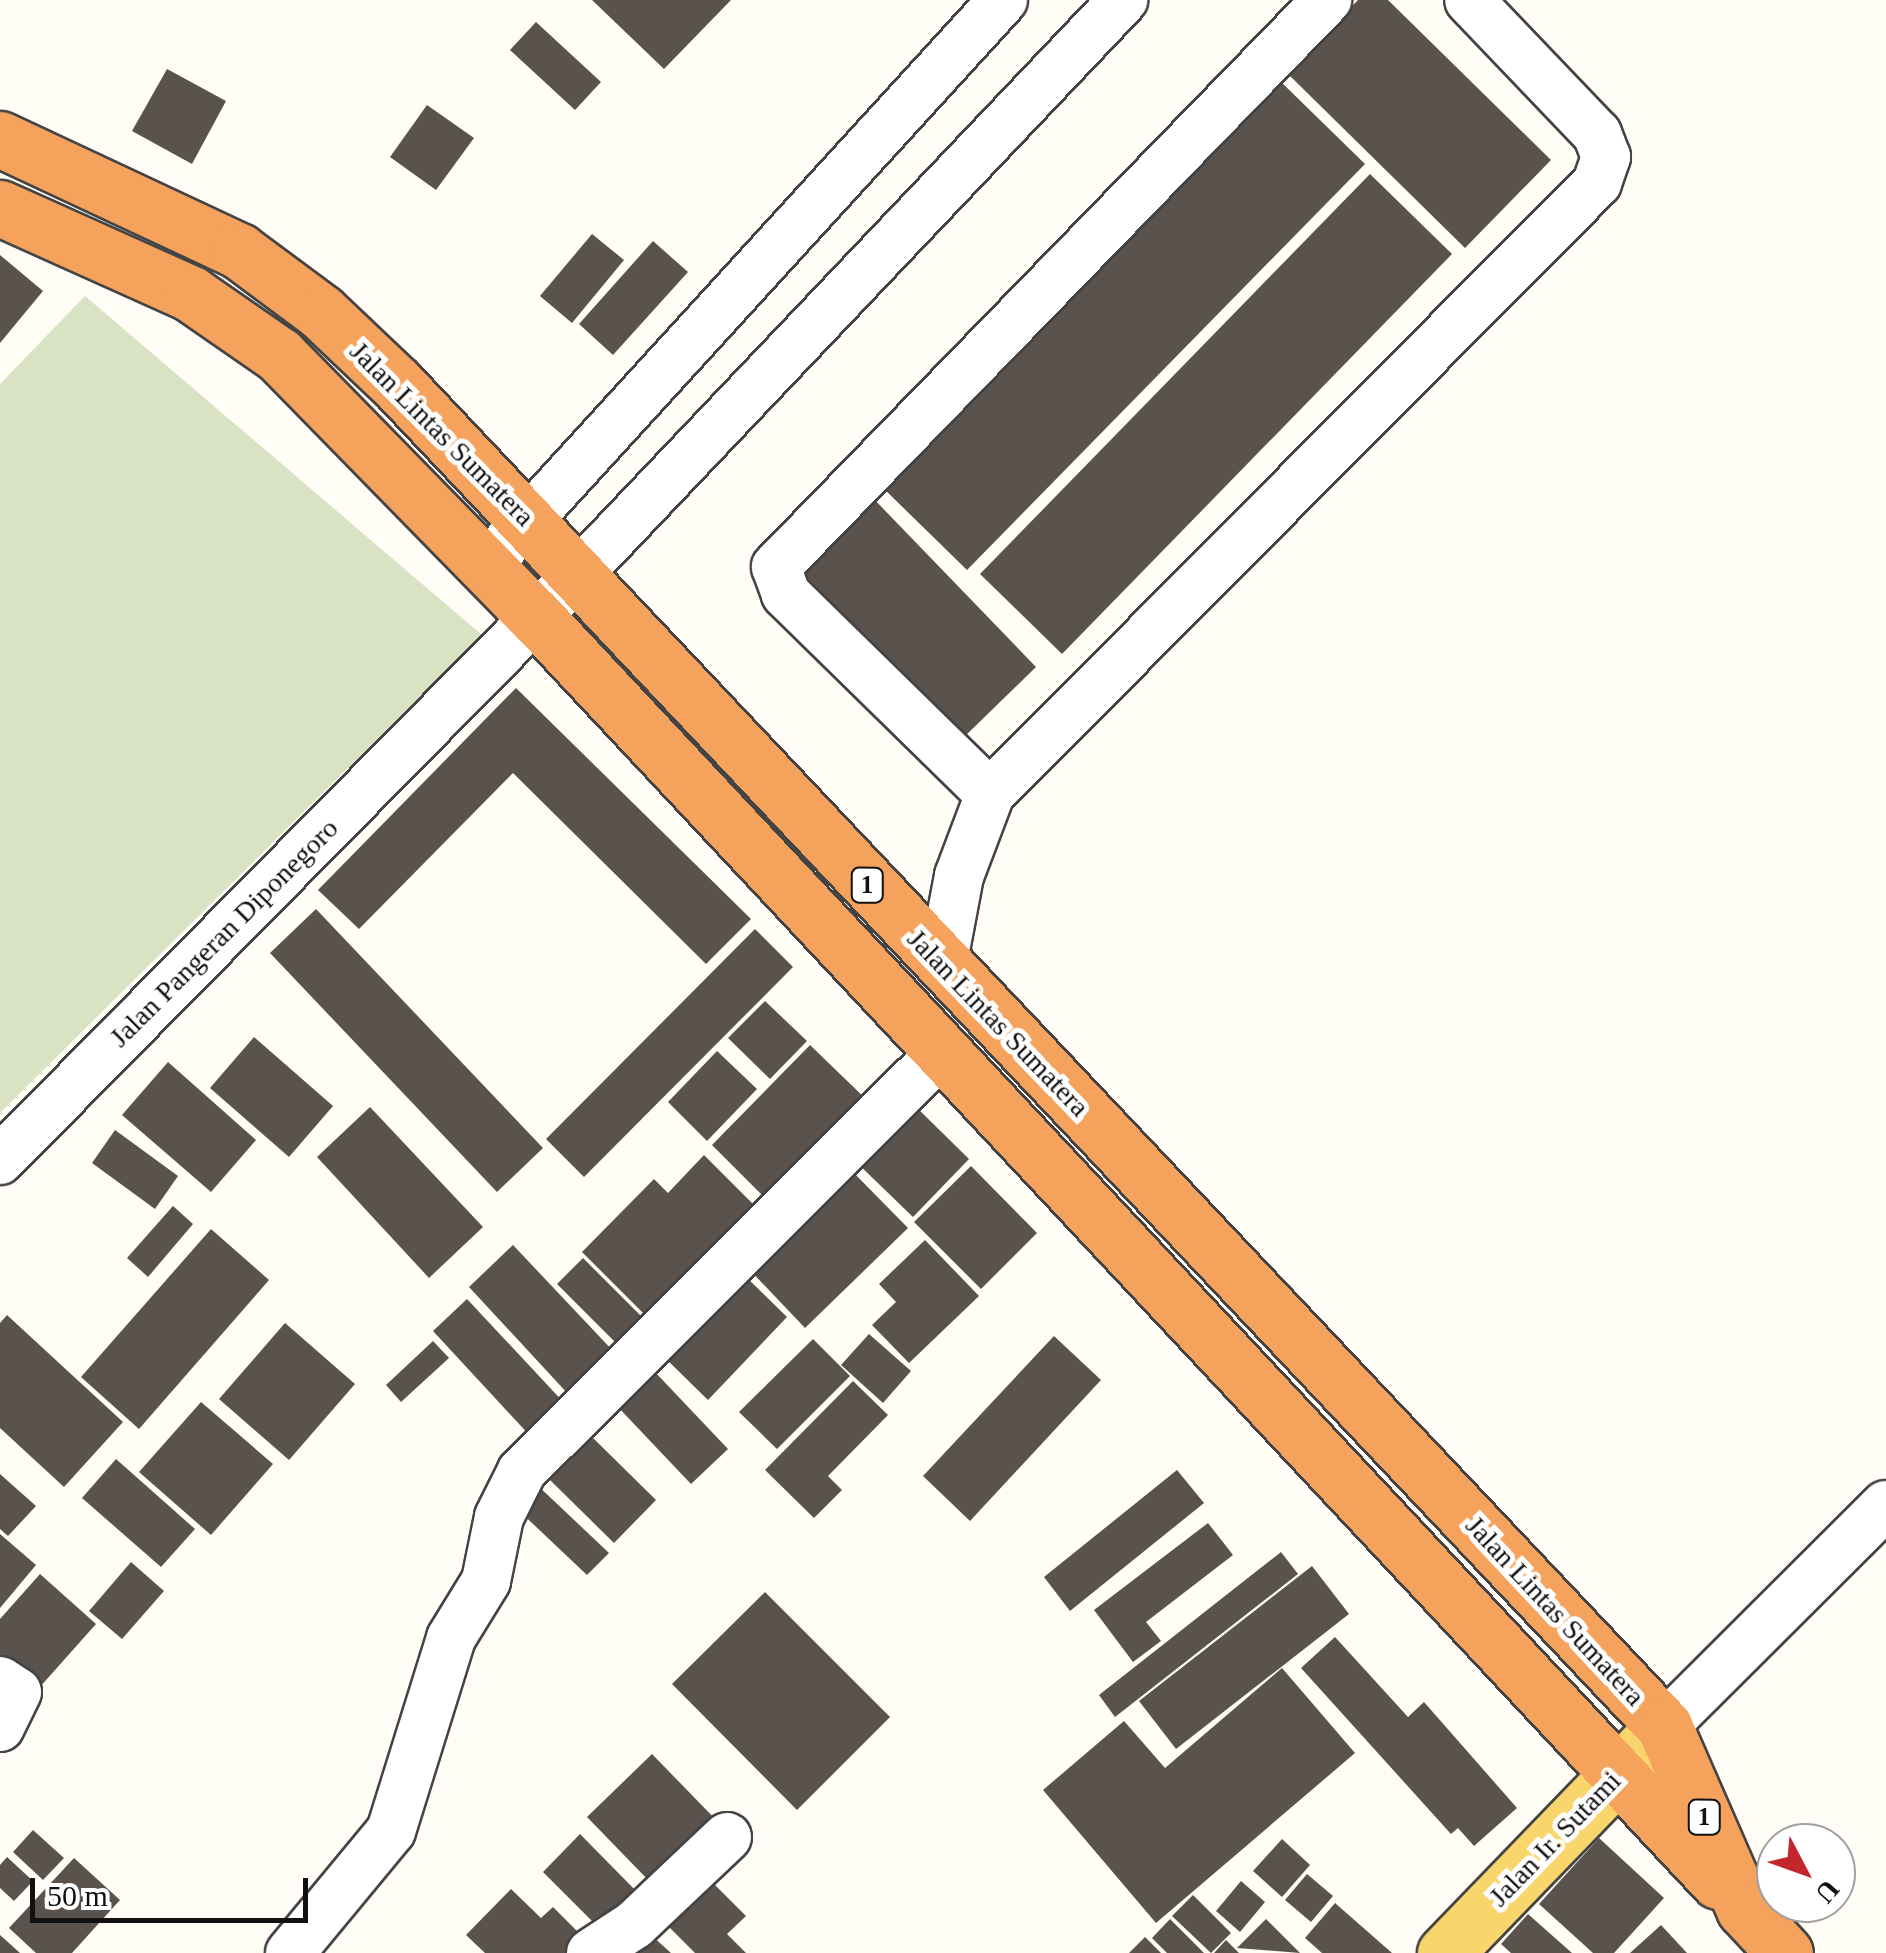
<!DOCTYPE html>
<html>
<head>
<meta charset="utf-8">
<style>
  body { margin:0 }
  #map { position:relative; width:1886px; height:1953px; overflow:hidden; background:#fffdf5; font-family:Georgia,serif }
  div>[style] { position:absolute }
  .cemetery>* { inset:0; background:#d9e3c4 }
  .building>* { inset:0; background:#5a524d }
  .roads { filter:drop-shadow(2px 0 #444) drop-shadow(-2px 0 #444) drop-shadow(0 2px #444) drop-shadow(0 -2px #444) }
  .minor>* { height:48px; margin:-24px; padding:0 24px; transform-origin:24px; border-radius:24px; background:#fff }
  .major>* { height:55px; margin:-27.5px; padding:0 27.5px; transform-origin:27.5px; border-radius:27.5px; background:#f9d66b }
  .highway>* { height:55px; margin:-27.5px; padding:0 27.5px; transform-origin:27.5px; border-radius:27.5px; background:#f5a25d }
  span { translate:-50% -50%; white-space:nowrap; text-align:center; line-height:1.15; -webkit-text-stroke:10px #fff; paint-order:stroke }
  .shield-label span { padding:2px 8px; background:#fff; border:2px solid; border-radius:8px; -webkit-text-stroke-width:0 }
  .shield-label { font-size:25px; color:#111; font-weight:700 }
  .street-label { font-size:28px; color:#111 }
  .north { position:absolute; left:1756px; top:1823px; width:100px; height:100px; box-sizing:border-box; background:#fff; border:2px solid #a0a0a0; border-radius:50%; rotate:131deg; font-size:28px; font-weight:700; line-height:40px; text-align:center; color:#111 }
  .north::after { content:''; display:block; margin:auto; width:35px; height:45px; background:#c4262e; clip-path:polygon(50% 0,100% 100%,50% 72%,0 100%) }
  .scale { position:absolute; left:30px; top:1878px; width:278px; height:45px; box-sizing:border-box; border:5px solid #111; border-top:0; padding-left:12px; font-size:30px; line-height:35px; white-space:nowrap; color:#111; -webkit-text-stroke:8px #fff; paint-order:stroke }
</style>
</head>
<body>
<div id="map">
  <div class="cemetery">
    <div style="clip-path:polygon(85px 296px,482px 635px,0 1113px,0 384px)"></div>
  </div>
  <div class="building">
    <div style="clip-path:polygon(592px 0,731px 0,664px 69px)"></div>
    <div style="clip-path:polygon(1358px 0,1388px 0,1551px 160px,1465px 248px,1287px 73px)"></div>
    <div style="clip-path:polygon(536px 22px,601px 82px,575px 110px,510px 50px)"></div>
    <div style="clip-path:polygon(167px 69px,226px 101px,192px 164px,132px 131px)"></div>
    <div style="clip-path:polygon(1278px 79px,1365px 164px,967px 570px,880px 485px)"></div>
    <div style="clip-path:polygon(427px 105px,474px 138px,436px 190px,390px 157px)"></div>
    <div style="clip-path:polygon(1370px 174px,1452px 254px,1062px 654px,980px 574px)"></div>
    <div style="clip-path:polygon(592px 234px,624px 260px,572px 323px,540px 296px)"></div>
    <div style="clip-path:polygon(653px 241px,688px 272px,613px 355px,579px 324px)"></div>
    <div style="clip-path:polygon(0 255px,43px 291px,0 343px)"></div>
    <div style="clip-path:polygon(870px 495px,1036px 667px,962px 739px,796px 566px)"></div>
    <div style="clip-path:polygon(516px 688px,751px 919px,706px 964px,513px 773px,359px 929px,318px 890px)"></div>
    <div style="clip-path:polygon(316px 909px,543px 1148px,497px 1192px,270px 953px)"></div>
    <div style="clip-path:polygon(755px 929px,793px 967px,584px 1177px,546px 1139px)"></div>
    <div style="clip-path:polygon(765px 1001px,807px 1041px,770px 1079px,728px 1038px)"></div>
    <div style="clip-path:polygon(254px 1037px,333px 1106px,289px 1157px,210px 1088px)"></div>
    <div style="clip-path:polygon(810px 1045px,870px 1103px,771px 1204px,712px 1145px)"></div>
    <div style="clip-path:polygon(717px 1051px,757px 1089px,707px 1141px,668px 1102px)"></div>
    <div style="clip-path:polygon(168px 1062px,256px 1140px,211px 1192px,122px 1115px)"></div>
    <div style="clip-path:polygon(910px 1101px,969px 1159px,913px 1217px,853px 1159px)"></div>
    <div style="clip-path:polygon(370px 1107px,483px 1227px,429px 1278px,317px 1157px)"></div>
    <div style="clip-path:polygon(115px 1130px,178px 1176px,155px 1209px,92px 1163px)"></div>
    <div style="clip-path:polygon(704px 1155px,758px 1209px,649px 1319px,582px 1252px,654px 1179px,668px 1193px)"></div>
    <div style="clip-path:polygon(847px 1166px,908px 1228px,805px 1328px,746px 1266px)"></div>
    <div style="clip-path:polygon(971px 1166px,1037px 1233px,981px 1289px,914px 1222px)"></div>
    <div style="clip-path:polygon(173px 1206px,193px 1224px,148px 1277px,127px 1258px)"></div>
    <div style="clip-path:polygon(211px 1229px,269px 1280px,139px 1429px,81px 1377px)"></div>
    <div style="clip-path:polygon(925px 1240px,979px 1296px,909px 1363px,872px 1325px,896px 1302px,879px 1284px)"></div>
    <div style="clip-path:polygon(513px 1245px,615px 1353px,569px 1395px,469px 1287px)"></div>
    <div style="clip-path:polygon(583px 1258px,646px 1321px,620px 1347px,557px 1284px)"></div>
    <div style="clip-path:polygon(741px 1272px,787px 1317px,708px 1400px,661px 1354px)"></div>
    <div style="clip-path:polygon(467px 1299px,567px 1406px,532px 1438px,433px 1331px)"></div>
    <div style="clip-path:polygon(7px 1315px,123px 1422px,64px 1487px,0 1428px,0 1323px)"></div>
    <div style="clip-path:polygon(285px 1323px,355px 1384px,289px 1460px,219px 1399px)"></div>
    <div style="clip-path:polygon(869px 1334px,911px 1371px,883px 1403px,841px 1365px)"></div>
    <div style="clip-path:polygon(1054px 1336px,1101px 1380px,970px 1521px,923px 1476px)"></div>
    <div style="clip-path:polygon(813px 1339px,850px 1376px,777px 1449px,739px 1412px)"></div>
    <div style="clip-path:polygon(433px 1341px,449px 1358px,401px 1402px,386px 1385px)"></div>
    <div style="clip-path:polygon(653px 1370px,728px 1449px,691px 1484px,616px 1405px)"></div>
    <div style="clip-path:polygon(853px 1381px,888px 1415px,828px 1476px,842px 1490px,814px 1518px,765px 1470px)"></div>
    <div style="clip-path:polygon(201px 1402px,273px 1464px,211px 1535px,139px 1472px)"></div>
    <div style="clip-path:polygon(592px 1437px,656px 1500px,614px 1543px,550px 1480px)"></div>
    <div style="clip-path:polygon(116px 1459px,195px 1529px,161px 1567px,82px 1498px)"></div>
    <div style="clip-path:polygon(1177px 1470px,1204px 1503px,1070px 1611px,1044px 1577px)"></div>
    <div style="clip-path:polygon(0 1474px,36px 1506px,8px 1536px,0 1529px)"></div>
    <div style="clip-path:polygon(534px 1482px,609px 1553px,587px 1575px,513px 1505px)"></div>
    <div style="clip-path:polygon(1208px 1523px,1233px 1555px,1146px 1622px,1161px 1641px,1133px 1662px,1094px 1610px)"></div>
    <div style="clip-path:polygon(0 1534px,36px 1565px,0 1608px)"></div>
    <div style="clip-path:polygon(1281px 1552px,1298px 1574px,1115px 1717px,1099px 1695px)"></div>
    <div style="clip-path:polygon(131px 1562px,164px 1591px,122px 1639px,89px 1611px)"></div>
    <div style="clip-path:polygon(1312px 1566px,1349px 1614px,1176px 1749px,1139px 1701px)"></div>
    <div style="clip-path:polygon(40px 1574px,96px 1624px,31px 1697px,0 1669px,0 1619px)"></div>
    <div style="clip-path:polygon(765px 1592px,890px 1717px,797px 1810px,672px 1684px)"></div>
    <div style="clip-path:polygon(1335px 1637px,1408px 1717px,1424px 1702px,1517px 1808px,1474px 1846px,1458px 1828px,1451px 1834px,1301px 1668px)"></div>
    <div style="clip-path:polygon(1282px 1668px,1355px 1753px,1156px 1923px,1043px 1790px,1124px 1721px,1165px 1768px)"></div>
    <div style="clip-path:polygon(652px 1754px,720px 1824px,654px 1886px,587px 1817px)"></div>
    <div style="clip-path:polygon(33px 1830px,64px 1858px,43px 1880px,13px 1852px)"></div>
    <div style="clip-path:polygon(580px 1834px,640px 1895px,603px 1932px,543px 1872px)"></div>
    <div style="clip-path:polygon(1599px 1838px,1664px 1898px,1614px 1953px,1593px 1953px,1539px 1904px)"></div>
    <div style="clip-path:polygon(1282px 1839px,1310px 1865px,1282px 1897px,1253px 1871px)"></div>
    <div style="clip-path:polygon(7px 1857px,33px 1881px,14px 1901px,0 1888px,0 1865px)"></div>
    <div style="clip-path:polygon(74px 1858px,120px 1900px,72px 1953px,36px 1953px,9px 1928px)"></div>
    <div style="clip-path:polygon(1307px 1874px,1333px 1896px,1311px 1922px,1285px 1900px)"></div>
    <div style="clip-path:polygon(1241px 1881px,1265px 1902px,1240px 1932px,1216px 1911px)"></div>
    <div style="clip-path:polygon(713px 1883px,746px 1916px,727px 1934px,746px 1953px,695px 1953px,661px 1919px,688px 1893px,695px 1901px)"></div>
    <div style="clip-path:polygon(511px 1889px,541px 1918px,553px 1907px,586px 1940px,573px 1953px,485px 1953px,466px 1935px)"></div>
    <div style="clip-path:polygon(1193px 1895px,1231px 1933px,1211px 1953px,1172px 1916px)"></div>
    <div style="clip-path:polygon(1335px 1903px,1392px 1953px,1322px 1953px,1305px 1938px)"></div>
    <div style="clip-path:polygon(1528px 1914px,1572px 1953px,1511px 1953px,1501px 1944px)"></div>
    <div style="clip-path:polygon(1170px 1919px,1204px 1953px,1167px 1953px,1152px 1938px)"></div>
    <div style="clip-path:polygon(1266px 1919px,1300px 1953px,1237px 1948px)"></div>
    <div style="clip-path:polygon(1661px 1925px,1687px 1953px,1630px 1953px)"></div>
    <div style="clip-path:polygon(650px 1934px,671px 1953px,633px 1953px)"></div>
    <div style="clip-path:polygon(0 1935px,20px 1953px,0 1953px)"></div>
    <div style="clip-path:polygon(1145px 1937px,1161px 1953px,1129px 1953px)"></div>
    <div style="clip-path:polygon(1226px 1940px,1239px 1953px,1214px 1953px)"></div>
  </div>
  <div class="roads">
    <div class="minor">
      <div style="left:485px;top:567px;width:768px;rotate:-47.59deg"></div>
      <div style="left:990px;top:794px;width:286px;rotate:-135.6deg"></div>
      <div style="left:786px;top:594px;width:29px;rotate:-110deg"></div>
      <div style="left:776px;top:567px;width:791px;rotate:-45.82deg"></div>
      <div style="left:942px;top:966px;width:92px;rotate:-79.3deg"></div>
      <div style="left:959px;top:876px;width:88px;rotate:-69.3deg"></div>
      <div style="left:990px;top:794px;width:861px;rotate:-45.19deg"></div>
      <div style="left:1597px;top:183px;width:28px;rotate:-71deg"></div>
      <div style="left:1606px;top:157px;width:25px;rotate:-111deg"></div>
      <div style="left:1597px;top:134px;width:185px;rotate:-133.7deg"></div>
      <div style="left:0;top:1160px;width:823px;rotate:-45.39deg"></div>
      <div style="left:578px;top:574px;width:792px;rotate:-46.48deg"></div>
      <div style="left:0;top:1681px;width:20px;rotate:33deg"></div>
      <div style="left:17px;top:1692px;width:39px;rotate:116deg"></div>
      <div style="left:1664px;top:1726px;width:313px;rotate:-44.9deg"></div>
      <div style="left:290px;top:1953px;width:158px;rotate:-50.4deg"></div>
      <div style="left:391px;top:1831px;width:202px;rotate:-72.7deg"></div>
      <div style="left:451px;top:1638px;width:67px;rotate:-58.4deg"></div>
      <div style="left:486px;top:1581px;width:65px;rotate:-78.5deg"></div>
      <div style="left:499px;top:1517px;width:51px;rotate:-63.4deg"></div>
      <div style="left:522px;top:1471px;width:589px;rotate:-44.93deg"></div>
      <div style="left:591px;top:1953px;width:51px;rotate:-33.1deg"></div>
      <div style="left:634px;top:1925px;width:128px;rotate:-43.4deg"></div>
    </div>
    <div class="major">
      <div style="left:1445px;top:1953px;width:315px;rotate:-46deg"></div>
    </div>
    <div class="highway">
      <div style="left:0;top:139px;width:264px;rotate:25.1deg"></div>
      <div style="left:239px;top:251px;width:102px;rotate:36.6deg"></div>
      <div style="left:321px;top:312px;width:105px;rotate:43.5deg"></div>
      <div style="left:397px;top:384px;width:1846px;rotate:46.65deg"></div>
      <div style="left:1664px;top:1726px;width:200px;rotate:66.4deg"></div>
      <div style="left:1744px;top:1909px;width:60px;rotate:47deg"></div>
      <div style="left:0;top:208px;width:209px;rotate:24.2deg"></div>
      <div style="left:191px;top:294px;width:107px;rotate:34.7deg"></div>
      <div style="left:279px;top:355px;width:366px;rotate:45.6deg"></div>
      <div style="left:535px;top:616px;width:1732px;rotate:46.92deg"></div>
    </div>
  </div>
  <div class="shield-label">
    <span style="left:867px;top:885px">1</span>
    <span style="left:1704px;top:1817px">1</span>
  </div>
  <div class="street-label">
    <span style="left:442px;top:434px;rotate:45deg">Jalan Lintas Sumatera</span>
    <span style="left:224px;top:933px;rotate:-45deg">Jalan Pangeran Diponegoro</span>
    <span style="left:998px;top:1023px;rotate:46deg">Jalan Lintas Sumatera</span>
    <span style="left:1555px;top:1611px;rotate:47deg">Jalan Lintas Sumatera</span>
    <span style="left:1555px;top:1839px;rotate:-46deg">Jalan Ir. Sutami</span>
  </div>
  <div class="north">U</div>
  <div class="scale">50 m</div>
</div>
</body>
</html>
